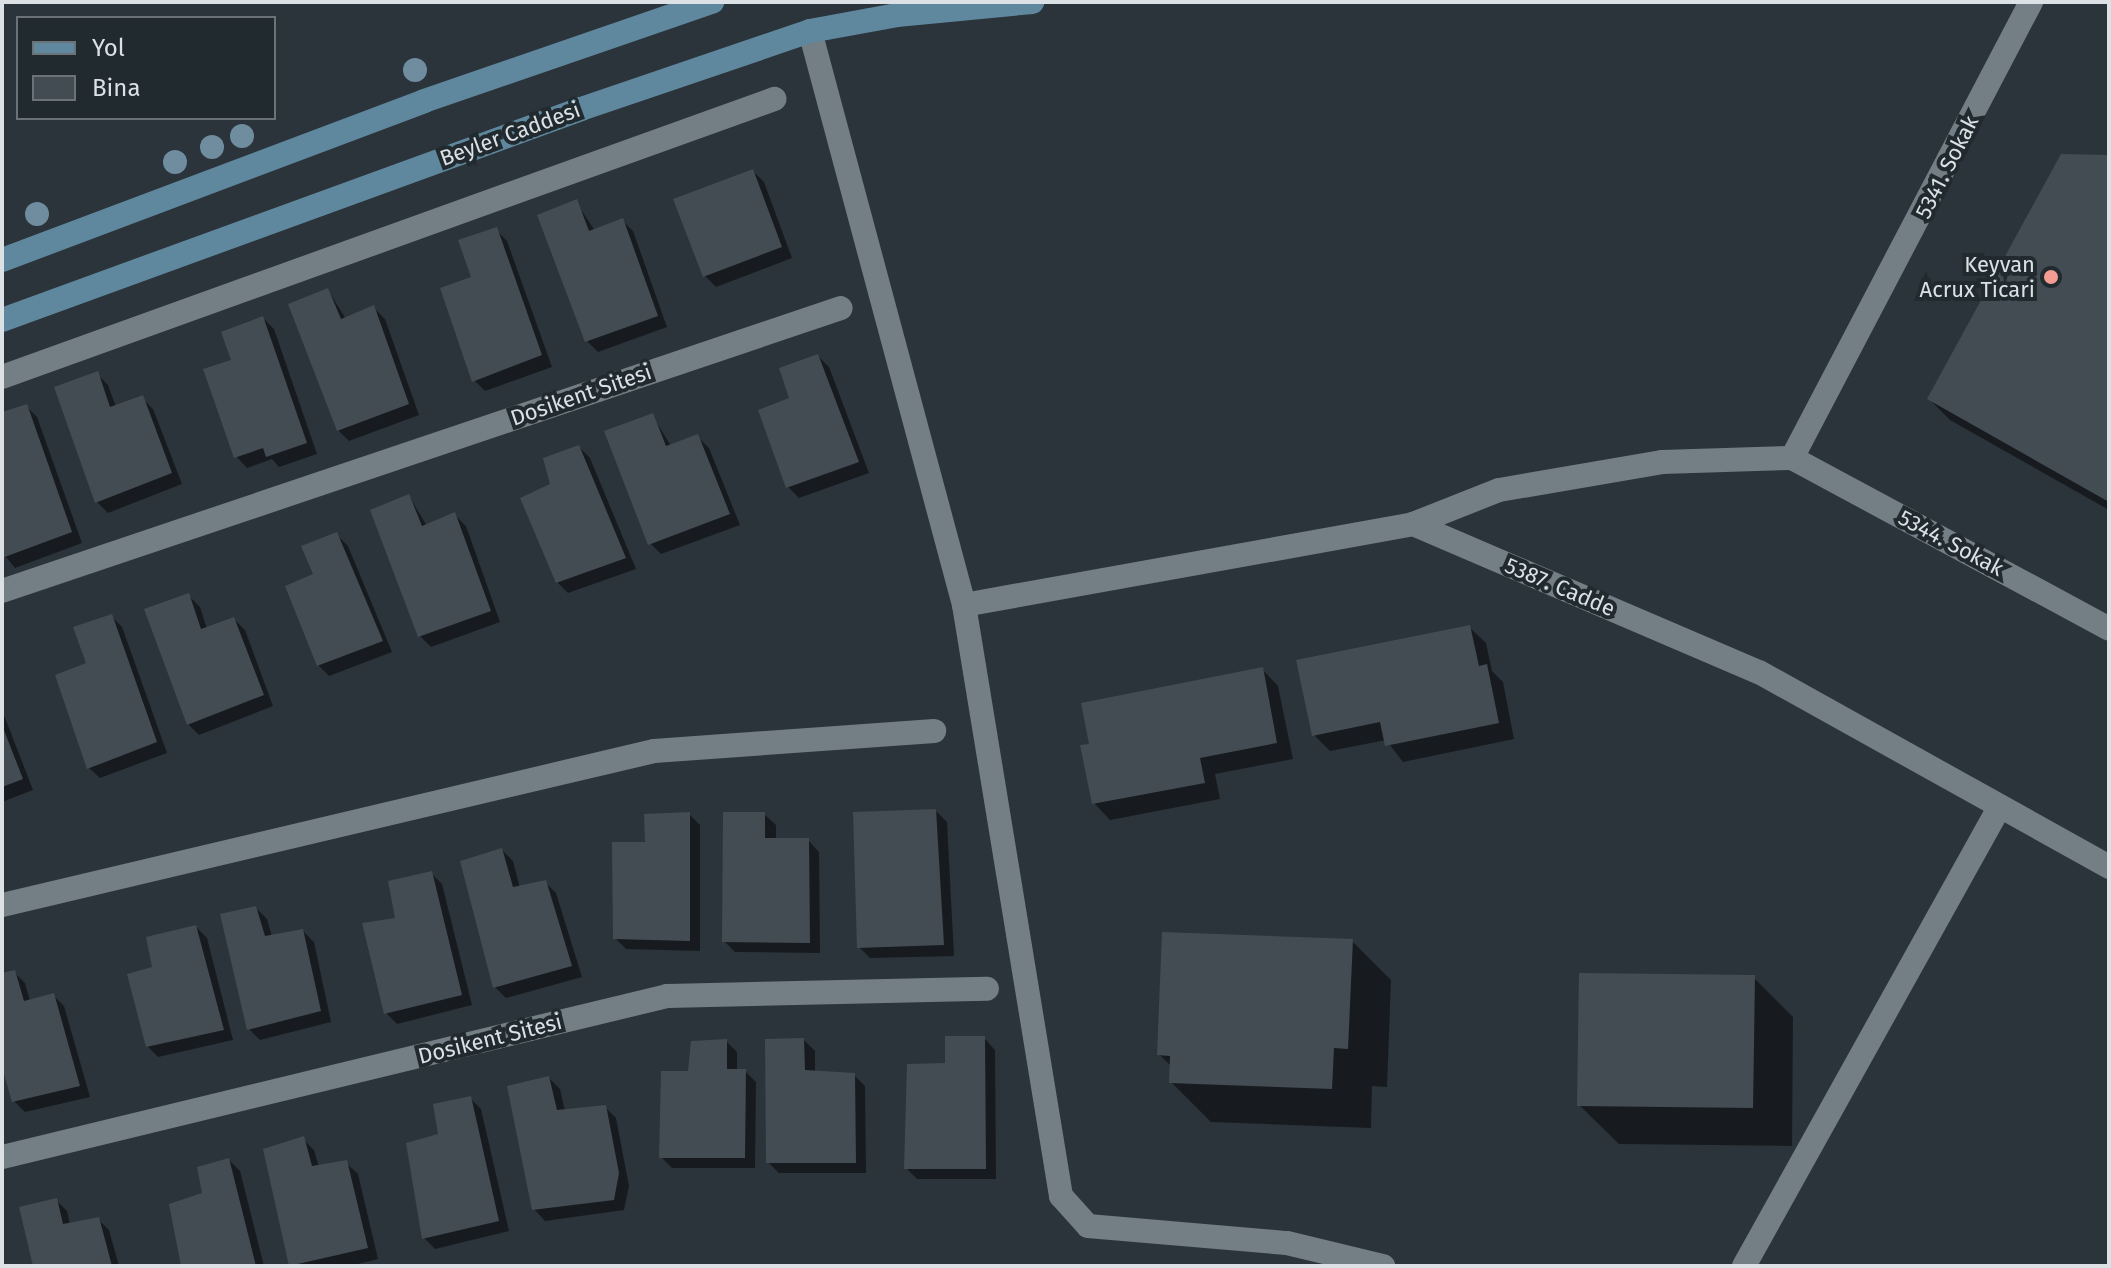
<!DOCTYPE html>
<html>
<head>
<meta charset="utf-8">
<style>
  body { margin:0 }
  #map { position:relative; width:2111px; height:1268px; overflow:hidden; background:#2b343a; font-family:"Fira Sans",sans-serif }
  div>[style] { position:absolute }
  .shadow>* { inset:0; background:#0007 }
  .building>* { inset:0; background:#434c53 }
  .minor>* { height:24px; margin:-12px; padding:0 12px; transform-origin:12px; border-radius:12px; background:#747e85 }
  .secondary>* { height:24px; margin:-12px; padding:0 12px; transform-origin:12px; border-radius:12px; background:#5f879d }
  .trees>* { width:24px; height:24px; margin:-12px; border-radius:50%; background:#708da0 }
  .dots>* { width:22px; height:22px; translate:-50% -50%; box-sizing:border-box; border:4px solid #212a2f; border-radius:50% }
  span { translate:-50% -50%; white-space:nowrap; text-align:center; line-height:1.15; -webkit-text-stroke:8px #212a2f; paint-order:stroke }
  .street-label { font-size:22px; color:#dbe1e5 }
  .poi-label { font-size:22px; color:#dbe1e5 }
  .right { translate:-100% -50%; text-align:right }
  .frame { position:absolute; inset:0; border:4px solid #dbe1e5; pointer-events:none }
  .legend { position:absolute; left:16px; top:16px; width:260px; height:104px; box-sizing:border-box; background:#212a2f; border:2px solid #6b7378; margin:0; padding:10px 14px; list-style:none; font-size:24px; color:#dbe1e5 }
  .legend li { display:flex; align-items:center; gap:16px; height:40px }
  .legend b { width:40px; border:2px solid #6b7378 }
</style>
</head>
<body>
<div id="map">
  <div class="shadow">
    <div style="clip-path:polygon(2109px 157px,2109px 510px,1950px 420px,1929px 399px)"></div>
    <div style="clip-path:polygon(753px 171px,764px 182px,792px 258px,716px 287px,705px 276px)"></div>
    <div style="clip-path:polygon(576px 202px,595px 231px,622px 220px,633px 231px,667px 327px,598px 352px,587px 341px,540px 216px)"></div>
    <div style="clip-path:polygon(496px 230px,507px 241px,552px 367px,485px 391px,474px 380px,474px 278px)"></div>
    <div style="clip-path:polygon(328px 290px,346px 319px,374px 308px,385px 319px,419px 415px,349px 441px,338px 430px)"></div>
    <div style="clip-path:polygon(263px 318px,274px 329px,317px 454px,279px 467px,272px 459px,247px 468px,236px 456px,233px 362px)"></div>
    <div style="clip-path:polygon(818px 356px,829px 367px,869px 473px,799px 498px,788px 487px,792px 399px)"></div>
    <div style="clip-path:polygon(97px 374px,108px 385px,116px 407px,142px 398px,153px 409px,182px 484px,108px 513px,97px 502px)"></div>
    <div style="clip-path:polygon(26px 406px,37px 417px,82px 543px,15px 568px,2px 552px,2px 415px)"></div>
    <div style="clip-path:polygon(652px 415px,671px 446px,698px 437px,709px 448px,740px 525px,661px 554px,650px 543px)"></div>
    <div style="clip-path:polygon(579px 447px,590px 458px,636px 569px,568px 593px,557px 582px,552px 485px)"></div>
    <div style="clip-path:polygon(409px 496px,427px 526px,455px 515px,466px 526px,500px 622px,431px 647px,420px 636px)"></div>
    <div style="clip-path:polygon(337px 535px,348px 546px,392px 652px,329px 676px,318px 665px,316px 575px)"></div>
    <div style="clip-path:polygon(189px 596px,200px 607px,207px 629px,234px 619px,245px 630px,273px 706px,199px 735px,188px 724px)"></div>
    <div style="clip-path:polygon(111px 616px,122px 627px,167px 753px,100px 778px,89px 768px,88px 664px)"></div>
    <div style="clip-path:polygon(1469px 627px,1486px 643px,1492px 671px,1503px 682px,1514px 739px,1403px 762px,1386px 740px,1330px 751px,1314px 735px)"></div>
    <div style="clip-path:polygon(1262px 669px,1278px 686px,1293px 759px,1215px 774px,1220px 799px,1110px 820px,1094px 803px)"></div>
    <div style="clip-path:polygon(2px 710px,33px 790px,2px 802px)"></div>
    <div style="clip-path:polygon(936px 811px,947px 822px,954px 956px,870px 958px,859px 947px)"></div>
    <div style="clip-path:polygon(689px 814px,700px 825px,700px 951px,626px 949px,615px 938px,647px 844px)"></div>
    <div style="clip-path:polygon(764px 814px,776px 825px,776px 840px,808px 840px,819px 852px,820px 953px,735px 952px,724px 941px)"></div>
    <div style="clip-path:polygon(502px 850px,513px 861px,520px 888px,545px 882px,556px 893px,582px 977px,506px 998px,495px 987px)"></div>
    <div style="clip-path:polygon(431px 873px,442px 884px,472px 1005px,397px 1024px,386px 1013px)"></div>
    <div style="clip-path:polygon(256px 908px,267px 919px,272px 937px,303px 931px,314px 942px,331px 1022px,260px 1040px,249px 1029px)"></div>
    <div style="clip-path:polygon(196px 927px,207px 938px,233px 1040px,158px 1057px,147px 1046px,154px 969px)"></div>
    <div style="clip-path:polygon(1352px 941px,1391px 980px,1387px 1087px,1372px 1086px,1371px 1128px,1211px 1122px,1171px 1082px,1172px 1067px,1159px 1054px)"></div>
    <div style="clip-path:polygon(14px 972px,25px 983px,30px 1001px,53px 995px,64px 1006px,90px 1097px,25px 1112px,14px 1101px,2px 1060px,2px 975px)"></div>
    <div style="clip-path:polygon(1754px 978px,1793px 1017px,1792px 1146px,1619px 1144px,1579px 1105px)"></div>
    <div style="clip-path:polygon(984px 1038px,995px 1050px,996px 1179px,917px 1179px,906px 1168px,947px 1065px)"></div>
    <div style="clip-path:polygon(804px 1040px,815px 1051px,815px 1073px,854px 1075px,865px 1086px,866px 1173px,779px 1173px,768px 1162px)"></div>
    <div style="clip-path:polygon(726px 1041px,737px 1052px,737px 1071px,745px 1071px,756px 1082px,755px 1168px,672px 1168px,661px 1157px,690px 1073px)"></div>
    <div style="clip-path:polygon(549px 1078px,560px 1089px,565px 1111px,605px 1107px,616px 1118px,629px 1186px,624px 1210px,545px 1221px,534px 1209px)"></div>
    <div style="clip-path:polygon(470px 1098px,481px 1109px,509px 1231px,435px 1249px,424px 1238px,440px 1135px)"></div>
    <div style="clip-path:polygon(303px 1139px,314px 1150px,319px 1167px,346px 1163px,358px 1174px,378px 1259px,350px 1266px,291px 1266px,265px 1150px)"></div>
    <div style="clip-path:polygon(229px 1160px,240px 1171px,264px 1266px,183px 1266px,204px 1195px)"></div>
    <div style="clip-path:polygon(56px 1200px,67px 1211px,70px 1225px,98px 1219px,109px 1230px,119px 1266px,35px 1266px)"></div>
  </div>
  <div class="building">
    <div style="clip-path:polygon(2061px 154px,2109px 155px,2109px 502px,1927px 399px)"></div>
    <div style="clip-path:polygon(753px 169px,782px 247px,703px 277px,673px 199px)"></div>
    <div style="clip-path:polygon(577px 199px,589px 231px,623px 218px,658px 316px,585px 342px,537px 215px)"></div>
    <div style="clip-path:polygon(497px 227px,542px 355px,472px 382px,440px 288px,471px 277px,458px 240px)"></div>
    <div style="clip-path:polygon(328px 288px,341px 319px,374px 305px,409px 404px,337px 431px,288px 304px)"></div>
    <div style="clip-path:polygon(263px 316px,307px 443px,266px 457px,263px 448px,234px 458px,203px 369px,231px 360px,221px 332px)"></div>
    <div style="clip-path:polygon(818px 354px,859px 462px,786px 488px,758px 410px,789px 398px,779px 368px)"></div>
    <div style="clip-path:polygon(98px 371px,110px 407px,143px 395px,172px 473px,95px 503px,54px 387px)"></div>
    <div style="clip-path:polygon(27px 404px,72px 532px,2px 558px,2px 412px)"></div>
    <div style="clip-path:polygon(653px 413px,666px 446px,698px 434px,730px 514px,648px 545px,604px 431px)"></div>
    <div style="clip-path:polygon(579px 445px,626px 558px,556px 583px,520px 498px,550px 484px,543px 458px)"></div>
    <div style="clip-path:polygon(409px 494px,422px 526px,455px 512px,491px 611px,418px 637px,370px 510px)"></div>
    <div style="clip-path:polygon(337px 532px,383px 641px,317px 666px,285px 586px,313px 574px,301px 546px)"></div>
    <div style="clip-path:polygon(189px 593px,201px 629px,234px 617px,264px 695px,187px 725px,144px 609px)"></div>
    <div style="clip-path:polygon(112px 614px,157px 742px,87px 769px,55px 675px,86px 663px,73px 627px)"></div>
    <div style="clip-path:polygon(1470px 625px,1479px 666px,1487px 664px,1499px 723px,1385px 746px,1380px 722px,1312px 736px,1296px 660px)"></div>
    <div style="clip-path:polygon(1263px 667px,1277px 743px,1200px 758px,1205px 783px,1092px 804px,1080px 745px,1089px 744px,1081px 703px)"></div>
    <div style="clip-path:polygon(2px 725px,23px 779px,2px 787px)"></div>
    <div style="clip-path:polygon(936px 809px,944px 945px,857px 948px,853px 812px)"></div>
    <div style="clip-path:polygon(690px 812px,690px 941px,613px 939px,612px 842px,645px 842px,644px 814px)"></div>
    <div style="clip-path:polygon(723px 812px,765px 812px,765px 838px,809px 838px,810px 943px,722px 942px)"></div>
    <div style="clip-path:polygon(502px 848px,513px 887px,546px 880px,572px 966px,493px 988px,460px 861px)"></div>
    <div style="clip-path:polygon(432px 871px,462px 995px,384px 1014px,362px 923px,395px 918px,388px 881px)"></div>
    <div style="clip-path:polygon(256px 906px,265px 936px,303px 929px,321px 1011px,247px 1030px,220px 914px)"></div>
    <div style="clip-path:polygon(196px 925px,224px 1030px,146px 1047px,127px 974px,152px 967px,146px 937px)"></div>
    <div style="clip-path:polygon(1162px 932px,1353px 939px,1348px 1049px,1334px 1048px,1332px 1089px,1169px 1083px,1170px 1056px,1157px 1055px)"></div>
    <div style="clip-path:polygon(15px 970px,24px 1001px,54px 993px,80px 1086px,12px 1102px,2px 1067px,2px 973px)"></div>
    <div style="clip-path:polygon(1579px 973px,1755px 975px,1753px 1108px,1577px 1106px)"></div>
    <div style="clip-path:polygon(945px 1036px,985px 1036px,986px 1169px,904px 1169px,907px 1064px,945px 1063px)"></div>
    <div style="clip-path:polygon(804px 1038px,805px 1070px,855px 1073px,856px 1163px,766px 1163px,765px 1039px)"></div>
    <div style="clip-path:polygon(727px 1039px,727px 1069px,746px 1069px,745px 1158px,659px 1158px,661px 1071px,688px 1071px,691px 1041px)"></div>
    <div style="clip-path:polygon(549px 1076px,557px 1110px,606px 1105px,619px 1173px,614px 1200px,532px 1210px,507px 1086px)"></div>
    <div style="clip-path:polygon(471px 1096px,499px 1221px,422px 1239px,406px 1143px,438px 1134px,433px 1104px)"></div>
    <div style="clip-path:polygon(304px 1136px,312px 1166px,347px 1160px,368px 1248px,289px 1266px,263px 1149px)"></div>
    <div style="clip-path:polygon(229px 1158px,256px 1266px,181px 1266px,169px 1204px,202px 1193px,197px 1167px)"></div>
    <div style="clip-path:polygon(57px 1198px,63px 1224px,99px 1217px,112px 1266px,33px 1266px,19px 1207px)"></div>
  </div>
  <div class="minor">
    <div style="left:810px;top:31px;width:594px;rotate:74.98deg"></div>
    <div style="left:964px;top:605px;width:599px;rotate:80.68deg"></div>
    <div style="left:1061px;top:1196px;width:40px;rotate:48deg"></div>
    <div style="left:1088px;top:1226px;width:200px;rotate:4.9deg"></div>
    <div style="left:1287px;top:1243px;width:99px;rotate:13.5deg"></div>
    <div style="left:2px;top:377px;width:821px;rotate:-19.8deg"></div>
    <div style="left:1792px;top:458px;width:515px;rotate:-62.34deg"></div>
    <div style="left:1792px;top:458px;width:360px;rotate:28.3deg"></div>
    <div style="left:1413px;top:524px;width:376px;rotate:23.2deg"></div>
    <div style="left:1759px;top:672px;width:401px;rotate:29.1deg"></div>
    <div style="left:2px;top:591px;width:885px;rotate:-18.64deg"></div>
    <div style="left:964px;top:605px;width:456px;rotate:-10.2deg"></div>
    <div style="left:1413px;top:524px;width:92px;rotate:-21.6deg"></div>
    <div style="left:1499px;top:490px;width:165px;rotate:-9.7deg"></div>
    <div style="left:1662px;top:462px;width:130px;rotate:-1.8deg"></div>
    <div style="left:2px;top:905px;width:670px;rotate:-13.29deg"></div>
    <div style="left:654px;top:751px;width:281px;rotate:-4.1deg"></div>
    <div style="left:2px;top:1157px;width:684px;rotate:-13.61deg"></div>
    <div style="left:667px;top:996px;width:320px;rotate:-1.3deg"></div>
    <div style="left:1744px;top:1266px;width:526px;rotate:-60.9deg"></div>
  </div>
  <div class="secondary">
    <div style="left:2px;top:260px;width:451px;rotate:-20.6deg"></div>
    <div style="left:424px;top:101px;width:305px;rotate:-19deg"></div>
    <div style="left:2px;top:320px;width:616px;rotate:-20.02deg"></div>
    <div style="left:581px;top:109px;width:242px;rotate:-18.8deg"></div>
    <div style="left:810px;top:31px;width:88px;rotate:-10.4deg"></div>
    <div style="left:897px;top:15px;width:136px;rotate:-5.5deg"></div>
  </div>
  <div class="trees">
    <div style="left:415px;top:70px"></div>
    <div style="left:242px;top:136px"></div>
    <div style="left:212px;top:147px"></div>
    <div style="left:175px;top:162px"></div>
    <div style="left:37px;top:214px"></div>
  </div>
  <div class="dots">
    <div style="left:2051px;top:277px;background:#f59c92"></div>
  </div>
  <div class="street-label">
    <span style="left:510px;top:134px;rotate:-20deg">Beyler Caddesi</span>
    <span style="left:1947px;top:167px;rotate:-63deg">5341. Sokak</span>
    <span style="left:581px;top:395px;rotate:-19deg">Dosikent Sitesi</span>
    <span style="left:1951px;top:543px;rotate:28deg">5344. Sokak</span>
    <span style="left:1560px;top:587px;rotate:23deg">5387. Cadde</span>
    <span style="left:490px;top:1039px;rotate:-14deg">Dosikent Sitesi</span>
  </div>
  <div class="poi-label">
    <span class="right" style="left:2035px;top:277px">Keyvan<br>Acrux Ticari</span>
  </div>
  <div class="frame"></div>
  <ul class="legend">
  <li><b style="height:10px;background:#5f879d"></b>Yol</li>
  <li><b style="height:22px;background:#434c53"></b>Bina</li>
  </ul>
</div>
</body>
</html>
